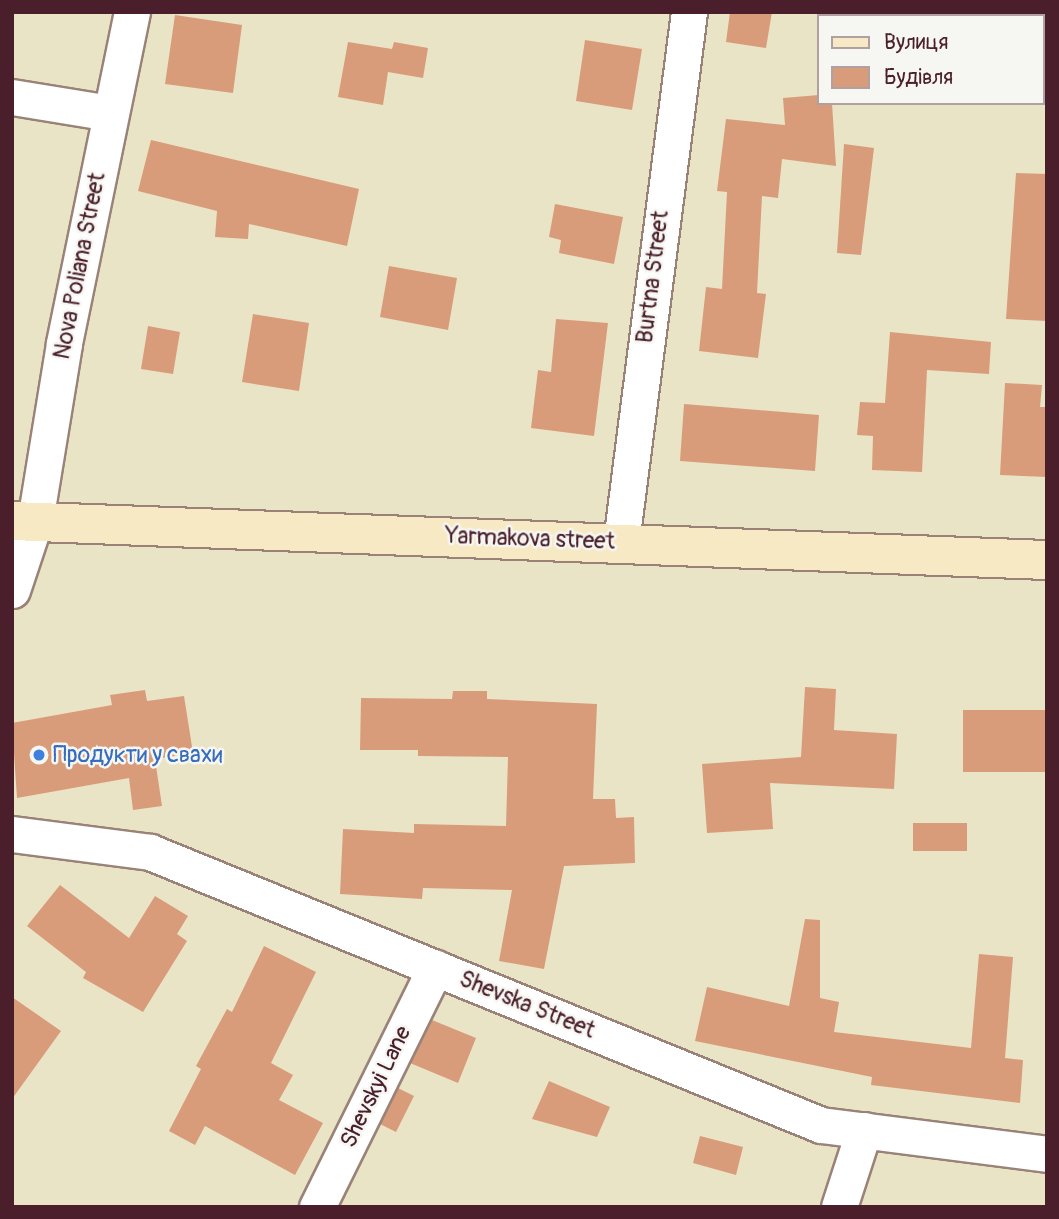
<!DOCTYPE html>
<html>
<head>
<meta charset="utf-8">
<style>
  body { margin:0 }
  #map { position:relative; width:1059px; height:1219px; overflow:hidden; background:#eae4c6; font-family:Pangolin,sans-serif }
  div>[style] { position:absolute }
  .building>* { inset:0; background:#d89c7b }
  .roads { filter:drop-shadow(2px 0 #9a8278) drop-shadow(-2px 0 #9a8278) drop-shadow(0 2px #9a8278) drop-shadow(0 -2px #9a8278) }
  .street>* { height:35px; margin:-17.5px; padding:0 17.5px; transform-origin:17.5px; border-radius:17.5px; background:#fff }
  .secondary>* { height:38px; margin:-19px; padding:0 19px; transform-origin:19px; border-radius:19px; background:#f7e9c3 }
  .dots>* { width:19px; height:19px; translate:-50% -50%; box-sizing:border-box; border:4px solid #f6f6f2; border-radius:50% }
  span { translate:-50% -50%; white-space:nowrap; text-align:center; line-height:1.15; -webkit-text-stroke:5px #f6f6f2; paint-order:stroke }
  .street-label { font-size:23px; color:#4a1f2b }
  .shop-label { font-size:23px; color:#366cbe }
  .left { translate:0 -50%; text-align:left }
  .frame { position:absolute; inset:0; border:14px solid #4a1f2b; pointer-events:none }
  .legend { position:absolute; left:817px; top:14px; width:228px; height:91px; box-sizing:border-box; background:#f6f6f2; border:2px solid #b1a0a2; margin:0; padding:9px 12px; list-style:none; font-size:21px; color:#4a1f2b }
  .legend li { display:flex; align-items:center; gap:14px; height:35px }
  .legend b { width:35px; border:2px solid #b1a0a2 }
</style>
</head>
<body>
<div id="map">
  <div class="building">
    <div style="clip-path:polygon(730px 12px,772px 12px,766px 48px,726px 42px)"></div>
    <div style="clip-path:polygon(175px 15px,242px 25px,233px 93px,165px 84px)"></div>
    <div style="clip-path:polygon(585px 40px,642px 49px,632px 110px,576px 101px)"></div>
    <div style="clip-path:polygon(348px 42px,392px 49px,394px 42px,428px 48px,423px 78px,388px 72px,383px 105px,338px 97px)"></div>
    <div style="clip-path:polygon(819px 95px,819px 103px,832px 103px,836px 166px,782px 159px,778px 198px,762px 196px,757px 293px,766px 294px,758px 358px,699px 351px,706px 287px,722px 289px,727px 192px,717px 191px,726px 119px,785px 125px,783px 98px)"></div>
    <div style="clip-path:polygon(151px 140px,359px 189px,347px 246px,249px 224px,248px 239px,215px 237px,217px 211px,138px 191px)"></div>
    <div style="clip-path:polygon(844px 144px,874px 148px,861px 255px,837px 253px)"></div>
    <div style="clip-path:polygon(1016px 173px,1047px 174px,1047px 321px,1006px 319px)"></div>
    <div style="clip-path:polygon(555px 204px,623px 217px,614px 264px,559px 253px,561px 240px,549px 237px)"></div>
    <div style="clip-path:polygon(389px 266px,457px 278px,448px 330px,380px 317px)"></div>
    <div style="clip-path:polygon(253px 314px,309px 323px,299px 391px,242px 382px)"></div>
    <div style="clip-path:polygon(556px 319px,608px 323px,594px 436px,531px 428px,538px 370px,551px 372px)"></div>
    <div style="clip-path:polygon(148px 326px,180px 332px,173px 374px,141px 369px)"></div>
    <div style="clip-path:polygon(890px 332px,991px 342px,989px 374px,927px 370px,922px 472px,872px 470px,873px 436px,857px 435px,860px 402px,885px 403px)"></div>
    <div style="clip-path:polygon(1005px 383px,1042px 385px,1040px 407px,1047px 407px,1047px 477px,1000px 475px)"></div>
    <div style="clip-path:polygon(684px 404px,819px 415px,815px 471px,680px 461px)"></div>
    <div style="clip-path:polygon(805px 687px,836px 689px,834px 730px,897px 734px,894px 789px,770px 783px,773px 829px,707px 833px,702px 764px,801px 757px)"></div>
    <div style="clip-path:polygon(145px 690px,147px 701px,184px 696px,193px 753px,155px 759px,162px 806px,133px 810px,129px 778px,17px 798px,12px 723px,112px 705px,110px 695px)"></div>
    <div style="clip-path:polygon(453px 691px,487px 691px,487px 699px,597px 704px,593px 799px,615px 799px,616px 818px,634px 817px,635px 863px,564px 866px,544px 969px,499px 961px,512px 890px,423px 888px,422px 899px,340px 894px,343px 829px,414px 833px,414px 824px,506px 826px,508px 757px,418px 756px,418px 750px,360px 750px,361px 698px,452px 699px)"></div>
    <div style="clip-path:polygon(963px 710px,1047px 710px,1047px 772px,963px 772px)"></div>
    <div style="clip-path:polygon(913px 823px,967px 823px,967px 851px,913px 851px)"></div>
    <div style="clip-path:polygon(60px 885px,129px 938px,155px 896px,188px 916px,177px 934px,187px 941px,143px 1012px,83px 978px,86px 972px,27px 926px)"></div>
    <div style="clip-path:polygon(805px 919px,820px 920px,820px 998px,839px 1002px,834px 1032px,971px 1048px,979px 954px,1013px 957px,1005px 1058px,1023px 1060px,1020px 1103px,871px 1085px,872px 1077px,695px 1041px,707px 987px,789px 1006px)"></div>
    <div style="clip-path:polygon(264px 946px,316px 972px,271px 1063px,293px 1075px,279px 1100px,323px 1123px,295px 1175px,205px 1126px,195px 1145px,169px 1131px,201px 1069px,196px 1066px,227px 1009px,232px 1012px)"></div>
    <div style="clip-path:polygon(12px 997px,61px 1031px,12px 1099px)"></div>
    <div style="clip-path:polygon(432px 1020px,476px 1038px,458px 1083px,410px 1063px)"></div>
    <div style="clip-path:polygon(549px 1081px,610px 1107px,597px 1137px,532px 1119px)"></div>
    <div style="clip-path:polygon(398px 1088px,414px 1096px,396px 1132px,380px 1124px)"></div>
    <div style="clip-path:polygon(700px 1136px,743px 1147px,736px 1175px,693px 1163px)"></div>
  </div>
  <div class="roads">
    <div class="street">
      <div style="left:12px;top:97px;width:99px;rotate:9.3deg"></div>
      <div style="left:621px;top:542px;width:534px;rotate:-82.69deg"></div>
      <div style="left:12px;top:590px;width:73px;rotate:-71.6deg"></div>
      <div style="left:35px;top:521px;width:180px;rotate:-80.7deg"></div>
      <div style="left:64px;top:343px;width:338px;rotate:-78.4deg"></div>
      <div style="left:12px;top:834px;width:139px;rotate:7.4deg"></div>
      <div style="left:150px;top:852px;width:724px;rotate:22.14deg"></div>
      <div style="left:821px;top:1125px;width:228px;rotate:7.3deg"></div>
      <div style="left:317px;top:1207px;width:267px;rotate:-63.7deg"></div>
      <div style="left:839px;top:1207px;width:81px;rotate:-72deg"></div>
    </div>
    <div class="secondary">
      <div style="left:12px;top:521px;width:1036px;rotate:2.16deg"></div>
    </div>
  </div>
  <div class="dots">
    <div style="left:39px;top:755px;background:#3f7fe0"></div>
  </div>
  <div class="street-label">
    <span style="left:80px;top:266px;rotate:-79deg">Nova Poliana Street</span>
    <span style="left:653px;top:277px;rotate:-83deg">Burtna Street</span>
    <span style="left:530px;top:539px;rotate:2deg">Yarmakova street</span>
    <span style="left:527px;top:1005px;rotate:22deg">Shevska Street</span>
    <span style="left:376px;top:1087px;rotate:-64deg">Shevskyi Lane</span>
  </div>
  <div class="shop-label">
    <span class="left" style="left:53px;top:755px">Продукти у свахи</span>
  </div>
  <div class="frame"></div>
  <ul class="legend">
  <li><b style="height:9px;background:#f7e9c3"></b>Вулиця</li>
  <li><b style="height:19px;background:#d89c7b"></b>Будівля</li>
  </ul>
</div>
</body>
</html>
